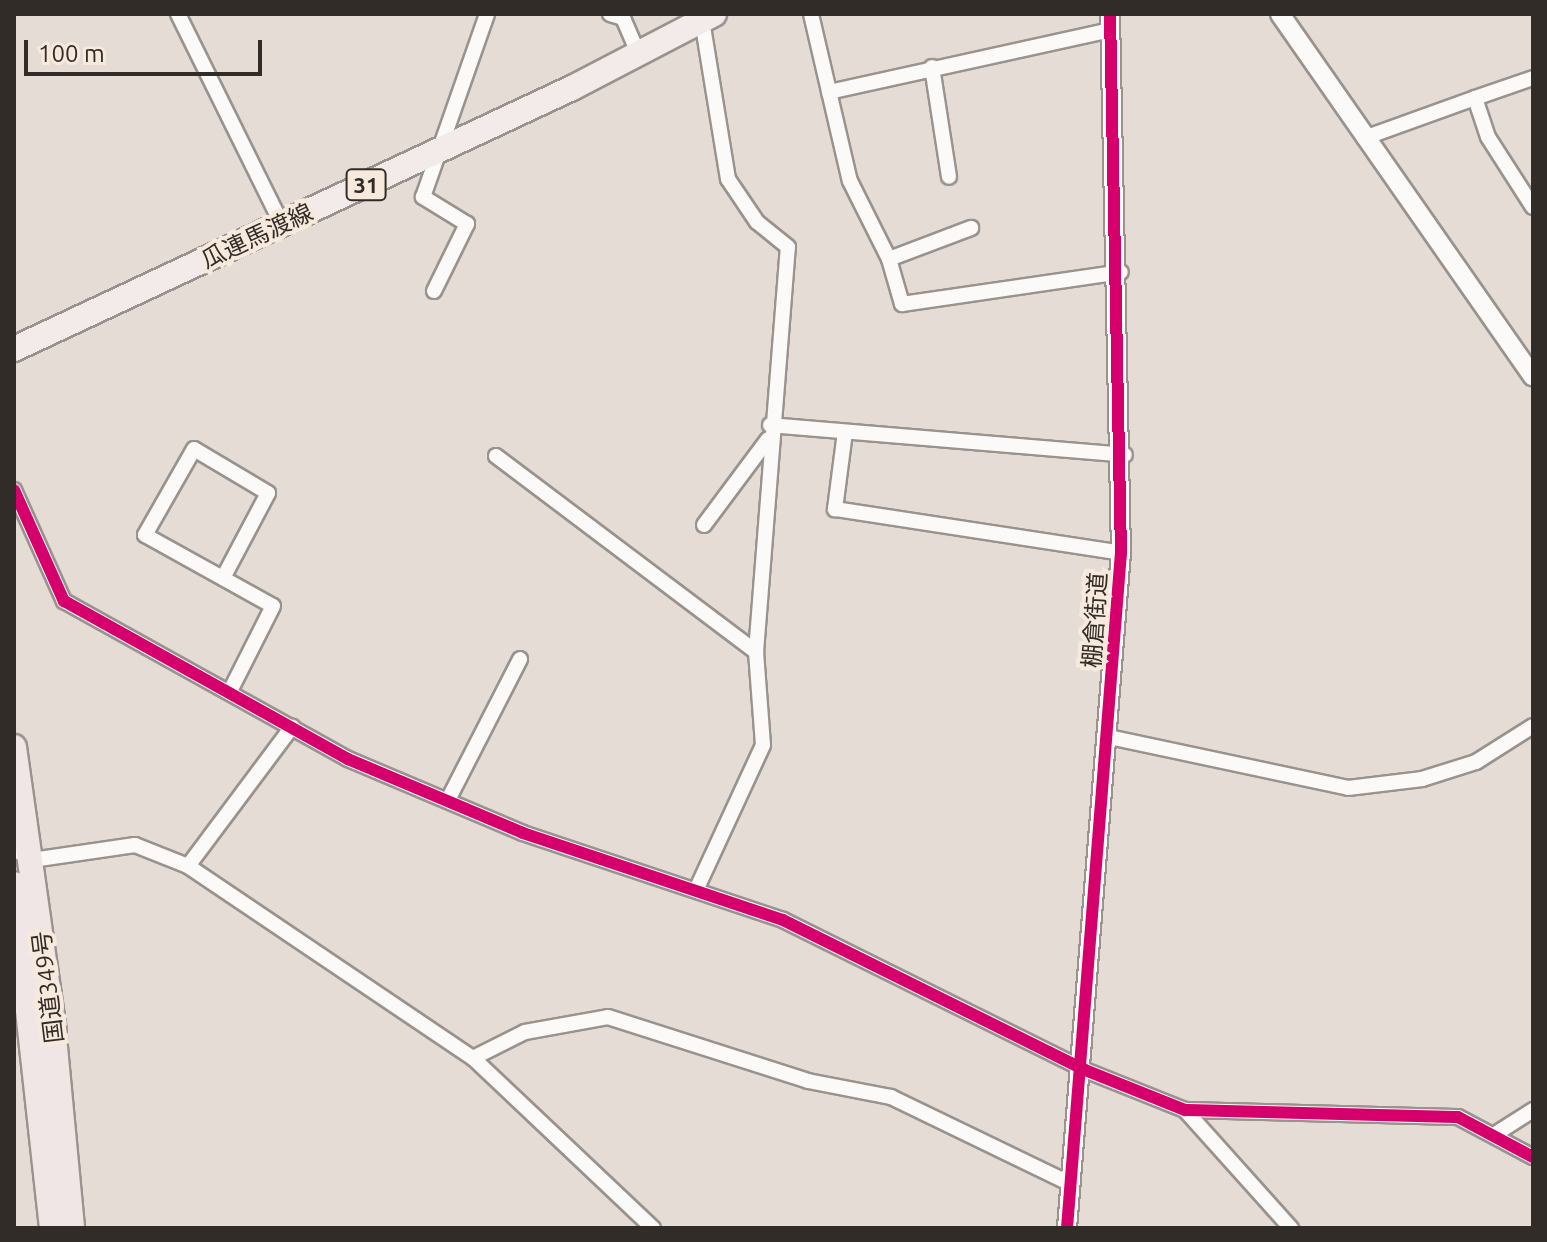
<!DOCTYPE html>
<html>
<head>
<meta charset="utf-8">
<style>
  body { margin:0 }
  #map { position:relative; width:1547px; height:1242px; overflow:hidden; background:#e4dcd5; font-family:Ubuntu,"Noto Sans JP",sans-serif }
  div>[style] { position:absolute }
  .roads { filter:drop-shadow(2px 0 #99928d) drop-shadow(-2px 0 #99928d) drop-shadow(0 2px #99928d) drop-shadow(0 -2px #99928d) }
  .minor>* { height:14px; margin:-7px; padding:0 7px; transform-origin:7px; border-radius:7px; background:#fbfaf9 }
  .tertiary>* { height:18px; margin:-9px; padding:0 9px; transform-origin:9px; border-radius:9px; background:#fbfaf9 }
  .primary>* { height:24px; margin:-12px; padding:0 12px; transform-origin:12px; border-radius:12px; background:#f3ebea }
  .trunk>* { height:24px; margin:-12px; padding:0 12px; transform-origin:12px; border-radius:12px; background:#f0e6e6 }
  .cycleway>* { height:12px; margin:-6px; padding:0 6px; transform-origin:6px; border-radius:6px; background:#d6006c }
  span { translate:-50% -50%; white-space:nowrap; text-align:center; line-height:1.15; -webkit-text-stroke:8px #f7e9dc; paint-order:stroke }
  .shield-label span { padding:2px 6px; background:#f7e9dc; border:2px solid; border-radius:6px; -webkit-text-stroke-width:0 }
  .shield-label { font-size:22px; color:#322c28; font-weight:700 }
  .street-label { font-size:24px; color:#322c28 }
  .frame { position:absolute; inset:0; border:16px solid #322c28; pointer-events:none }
  .scale { position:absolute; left:24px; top:40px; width:238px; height:36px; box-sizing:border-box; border:4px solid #322c28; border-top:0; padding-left:10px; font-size:24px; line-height:28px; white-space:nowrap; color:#322c28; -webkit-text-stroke:6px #f7e9dc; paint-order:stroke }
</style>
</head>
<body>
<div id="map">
  <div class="roads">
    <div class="minor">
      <div style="left:178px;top:14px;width:234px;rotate:63.7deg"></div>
      <div style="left:610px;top:14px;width:14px;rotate:17deg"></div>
      <div style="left:623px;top:18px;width:40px;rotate:66.6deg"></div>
      <div style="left:811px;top:14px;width:171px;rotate:76.9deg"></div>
      <div style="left:850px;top:181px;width:87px;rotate:63.4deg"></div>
      <div style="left:889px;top:259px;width:47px;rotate:73.9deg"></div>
      <div style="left:902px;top:304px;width:221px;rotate:-8.3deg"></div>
      <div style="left:932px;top:67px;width:111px;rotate:81.2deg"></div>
      <div style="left:1533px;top:78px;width:61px;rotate:161deg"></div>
      <div style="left:1475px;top:98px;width:41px;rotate:71.6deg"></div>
      <div style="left:1488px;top:137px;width:83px;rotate:57.3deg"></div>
      <div style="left:829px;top:92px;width:289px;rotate:-12.4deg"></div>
      <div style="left:1364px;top:138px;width:118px;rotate:-19.8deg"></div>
      <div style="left:889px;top:259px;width:88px;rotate:-20.7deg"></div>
      <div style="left:434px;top:291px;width:75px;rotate:-63.8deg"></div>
      <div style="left:467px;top:224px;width:52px;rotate:-148.5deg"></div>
      <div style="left:423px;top:197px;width:194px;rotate:-70.7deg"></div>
      <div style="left:770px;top:425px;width:356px;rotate:4.8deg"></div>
      <div style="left:845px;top:432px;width:78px;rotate:97.4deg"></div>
      <div style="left:835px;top:509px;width:289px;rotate:8.7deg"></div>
      <div style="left:496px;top:456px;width:326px;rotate:37deg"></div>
      <div style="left:14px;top:490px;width:122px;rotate:65.8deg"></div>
      <div style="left:64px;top:601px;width:325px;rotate:29.1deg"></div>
      <div style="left:348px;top:759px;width:190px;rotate:22.9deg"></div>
      <div style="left:523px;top:833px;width:274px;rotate:18.5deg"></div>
      <div style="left:783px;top:920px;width:337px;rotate:26.4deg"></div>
      <div style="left:1085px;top:1070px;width:108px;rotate:21.8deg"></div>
      <div style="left:1185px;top:1110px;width:273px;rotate:1.5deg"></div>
      <div style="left:1458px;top:1117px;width:85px;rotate:28.1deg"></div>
      <div style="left:704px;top:525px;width:107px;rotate:-53.3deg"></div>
      <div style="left:223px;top:578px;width:96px;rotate:-62.1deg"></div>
      <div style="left:268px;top:493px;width:86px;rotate:-149.3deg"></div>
      <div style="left:194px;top:449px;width:99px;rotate:119.7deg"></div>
      <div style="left:145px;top:535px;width:146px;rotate:29deg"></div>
      <div style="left:273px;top:606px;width:95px;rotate:116.8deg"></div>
      <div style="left:1109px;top:737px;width:244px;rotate:12deg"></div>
      <div style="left:1348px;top:788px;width:75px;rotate:-6.9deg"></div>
      <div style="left:1422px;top:779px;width:57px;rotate:-17.5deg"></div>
      <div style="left:1476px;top:762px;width:67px;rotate:-32.3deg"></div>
      <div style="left:449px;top:798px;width:156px;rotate:-62.9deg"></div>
      <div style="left:14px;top:849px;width:21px;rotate:31deg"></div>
      <div style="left:32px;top:860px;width:104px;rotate:-8.3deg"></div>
      <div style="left:135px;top:845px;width:57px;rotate:21.6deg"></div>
      <div style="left:188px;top:866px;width:344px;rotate:34deg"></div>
      <div style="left:473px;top:1058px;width:248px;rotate:43.4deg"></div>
      <div style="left:188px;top:866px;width:174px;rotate:-53.2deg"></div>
      <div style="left:697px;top:888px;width:157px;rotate:-65.2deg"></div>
      <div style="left:763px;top:745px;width:93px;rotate:-94.3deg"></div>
      <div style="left:756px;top:652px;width:406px;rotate:-85.5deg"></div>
      <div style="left:788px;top:247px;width:40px;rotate:-141deg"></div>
      <div style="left:757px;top:222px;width:52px;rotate:-124deg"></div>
      <div style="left:728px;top:179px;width:160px;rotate:-99.3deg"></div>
      <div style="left:473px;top:1058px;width:58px;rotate:-26.6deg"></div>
      <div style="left:525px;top:1032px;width:84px;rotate:-10.2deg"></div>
      <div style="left:608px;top:1017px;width:210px;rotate:17.7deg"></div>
      <div style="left:808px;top:1081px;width:85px;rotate:10.9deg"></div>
      <div style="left:891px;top:1097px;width:200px;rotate:25.8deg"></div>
      <div style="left:1185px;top:1110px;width:159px;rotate:48.1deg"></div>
      <div style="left:1497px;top:1133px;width:43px;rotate:-32.6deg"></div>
    </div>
    <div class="tertiary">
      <div style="left:1280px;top:14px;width:442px;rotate:55.1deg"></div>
      <div style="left:1067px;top:1228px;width:677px;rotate:-85.43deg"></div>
      <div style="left:1121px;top:553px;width:539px;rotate:-91.17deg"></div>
    </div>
    <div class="primary">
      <div style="left:14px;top:349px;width:616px;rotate:-25.07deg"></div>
      <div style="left:572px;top:88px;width:160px;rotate:-27.5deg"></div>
    </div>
    <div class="trunk">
      <div style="left:14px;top:747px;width:282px;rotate:82deg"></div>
      <div style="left:53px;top:1026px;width:203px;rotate:84.6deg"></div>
      <div style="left:14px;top:884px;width:346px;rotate:83.7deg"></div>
    </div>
  </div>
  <div class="cycleway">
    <div style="left:14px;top:490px;width:122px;rotate:65.8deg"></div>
    <div style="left:64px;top:601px;width:325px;rotate:29.1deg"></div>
    <div style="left:348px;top:759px;width:190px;rotate:22.9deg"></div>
    <div style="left:523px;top:833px;width:274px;rotate:18.5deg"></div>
    <div style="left:783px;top:920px;width:337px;rotate:26.4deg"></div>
    <div style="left:1085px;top:1070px;width:108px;rotate:21.8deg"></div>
    <div style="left:1185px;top:1110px;width:273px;rotate:1.5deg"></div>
    <div style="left:1458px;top:1117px;width:85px;rotate:28.1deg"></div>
    <div style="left:1067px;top:1228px;width:677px;rotate:-85.43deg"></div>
    <div style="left:1121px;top:553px;width:539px;rotate:-91.17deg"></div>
  </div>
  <div class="shield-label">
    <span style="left:366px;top:185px">31</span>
  </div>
  <div class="street-label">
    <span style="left:257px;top:236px;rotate:-25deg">瓜連馬渡線</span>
    <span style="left:1095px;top:620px;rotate:-86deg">棚倉街道</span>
    <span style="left:48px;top:987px;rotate:-97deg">国道349号</span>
  </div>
  <div class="frame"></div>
  <div class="scale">100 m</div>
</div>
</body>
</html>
